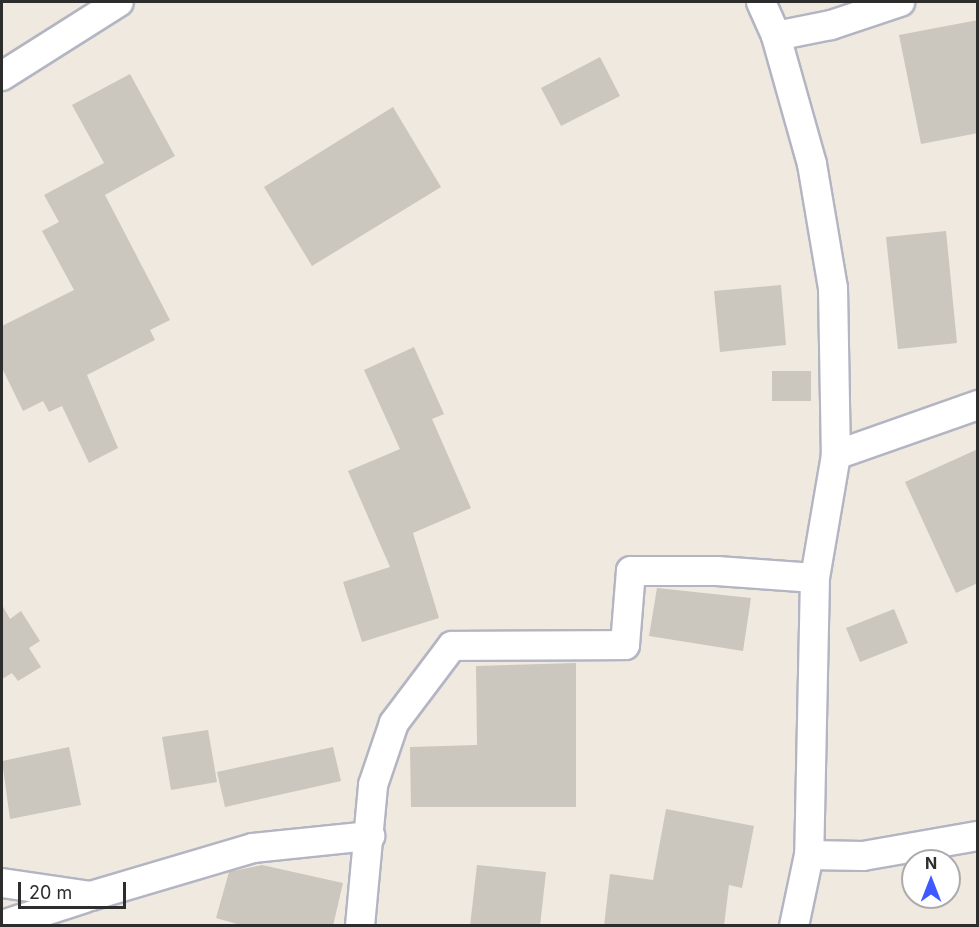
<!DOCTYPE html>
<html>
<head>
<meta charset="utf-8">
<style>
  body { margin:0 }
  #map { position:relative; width:979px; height:927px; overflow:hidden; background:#f0e9df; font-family:Inter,sans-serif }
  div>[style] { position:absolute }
  .building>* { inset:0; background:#cbc6be }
  .roads { filter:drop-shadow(2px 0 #b3b5c2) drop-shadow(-2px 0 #b3b5c2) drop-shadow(0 2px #b3b5c2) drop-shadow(0 -2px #b3b5c2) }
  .street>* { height:28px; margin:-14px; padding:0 14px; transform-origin:14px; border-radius:14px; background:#fff }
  span { translate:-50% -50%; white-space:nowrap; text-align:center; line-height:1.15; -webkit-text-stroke:4.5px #fff; paint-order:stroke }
  .frame { position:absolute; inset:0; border:3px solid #2d2d2d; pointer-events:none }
  .north { position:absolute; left:901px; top:849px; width:60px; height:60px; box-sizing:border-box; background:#fff; border:2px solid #ababab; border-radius:50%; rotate:0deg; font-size:16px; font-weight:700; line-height:24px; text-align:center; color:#2d2d2d }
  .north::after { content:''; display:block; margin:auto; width:21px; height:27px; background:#3d59ff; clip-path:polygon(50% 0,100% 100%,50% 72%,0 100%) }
  .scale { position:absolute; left:18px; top:882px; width:108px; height:27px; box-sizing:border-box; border:3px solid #2d2d2d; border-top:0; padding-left:8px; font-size:18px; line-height:21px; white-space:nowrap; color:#2d2d2d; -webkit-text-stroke:4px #fff; paint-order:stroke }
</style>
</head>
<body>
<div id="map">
  <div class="building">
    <div style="clip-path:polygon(978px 20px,978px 133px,921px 144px,899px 35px)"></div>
    <div style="clip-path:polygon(600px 57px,620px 96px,561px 126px,541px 88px)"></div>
    <div style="clip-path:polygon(130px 74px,175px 156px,105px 195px,170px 320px,150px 330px,155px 340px,87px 375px,118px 448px,89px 463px,62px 406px,49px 412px,43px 401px,23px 411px,2px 368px,2px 326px,74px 290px,42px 231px,59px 222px,44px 195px,104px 163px,72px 105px)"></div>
    <div style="clip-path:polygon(393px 107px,441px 187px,312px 266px,264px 187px)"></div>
    <div style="clip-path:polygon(946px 231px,957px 343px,898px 349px,886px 237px)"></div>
    <div style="clip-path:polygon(781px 285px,786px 345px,720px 352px,714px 291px)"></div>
    <div style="clip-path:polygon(414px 347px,444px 414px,432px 419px,471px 508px,413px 533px,439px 618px,362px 642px,343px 582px,390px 567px,348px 471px,400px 449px,364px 370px)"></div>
    <div style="clip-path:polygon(772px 371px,811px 371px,811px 401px,772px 401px)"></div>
    <div style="clip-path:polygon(978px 449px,978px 583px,956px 593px,905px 482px)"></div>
    <div style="clip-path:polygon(657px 588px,751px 598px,743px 651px,649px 636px)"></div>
    <div style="clip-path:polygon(2px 605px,10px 619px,21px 611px,40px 641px,29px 648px,41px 667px,18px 681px,12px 673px,2px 679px)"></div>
    <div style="clip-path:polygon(894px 609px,908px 643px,860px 662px,846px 628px)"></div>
    <div style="clip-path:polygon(576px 663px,576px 807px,411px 807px,410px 747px,477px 745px,476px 666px)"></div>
    <div style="clip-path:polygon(208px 730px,217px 782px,171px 790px,162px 737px)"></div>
    <div style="clip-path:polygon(69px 747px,81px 805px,10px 819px,2px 761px)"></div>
    <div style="clip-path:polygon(333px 747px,341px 781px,225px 807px,217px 772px)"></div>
    <div style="clip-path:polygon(666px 809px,754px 826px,742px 888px,729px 885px,724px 926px,604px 926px,610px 874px,653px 880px)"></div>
    <div style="clip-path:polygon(262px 865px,343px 883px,333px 926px,244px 926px,216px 918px,229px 872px)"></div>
    <div style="clip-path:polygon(477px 865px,546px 872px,540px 926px,470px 926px)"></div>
  </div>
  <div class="roads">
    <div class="street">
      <div style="left:761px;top:2px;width:37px;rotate:66deg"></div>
      <div style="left:776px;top:36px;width:133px;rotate:74.3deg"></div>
      <div style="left:812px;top:164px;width:126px;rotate:80.4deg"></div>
      <div style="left:833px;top:288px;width:167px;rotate:89deg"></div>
      <div style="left:836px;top:455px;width:125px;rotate:99.7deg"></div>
      <div style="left:815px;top:578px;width:277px;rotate:91.2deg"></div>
      <div style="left:809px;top:855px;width:73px;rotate:101.9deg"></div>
      <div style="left:776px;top:36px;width:56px;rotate:-11.3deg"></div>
      <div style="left:831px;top:25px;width:73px;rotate:-18.4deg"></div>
      <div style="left:2px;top:76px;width:138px;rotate:-32.3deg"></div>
      <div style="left:836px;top:455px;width:151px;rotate:-19.4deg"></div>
      <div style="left:809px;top:855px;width:54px;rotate:1.1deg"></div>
      <div style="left:863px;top:856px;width:117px;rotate:-9.9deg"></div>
      <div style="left:2px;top:883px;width:90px;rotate:8.3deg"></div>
      <div style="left:91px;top:896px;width:169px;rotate:-16.5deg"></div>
      <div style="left:253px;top:848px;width:118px;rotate:-5.9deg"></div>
      <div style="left:2px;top:925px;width:87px;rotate:-18deg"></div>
      <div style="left:360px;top:926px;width:142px;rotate:-84.7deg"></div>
      <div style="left:373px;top:785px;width:65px;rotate:-71.3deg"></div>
      <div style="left:394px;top:723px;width:96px;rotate:-53deg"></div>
      <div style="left:452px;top:646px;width:173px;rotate:-0.3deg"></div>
      <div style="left:625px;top:645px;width:74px;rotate:-85.4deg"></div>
      <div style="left:631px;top:571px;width:86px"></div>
      <div style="left:717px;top:571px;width:98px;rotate:4.1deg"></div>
    </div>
  </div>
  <div class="frame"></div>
  <div class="north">N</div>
  <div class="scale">20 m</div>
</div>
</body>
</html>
